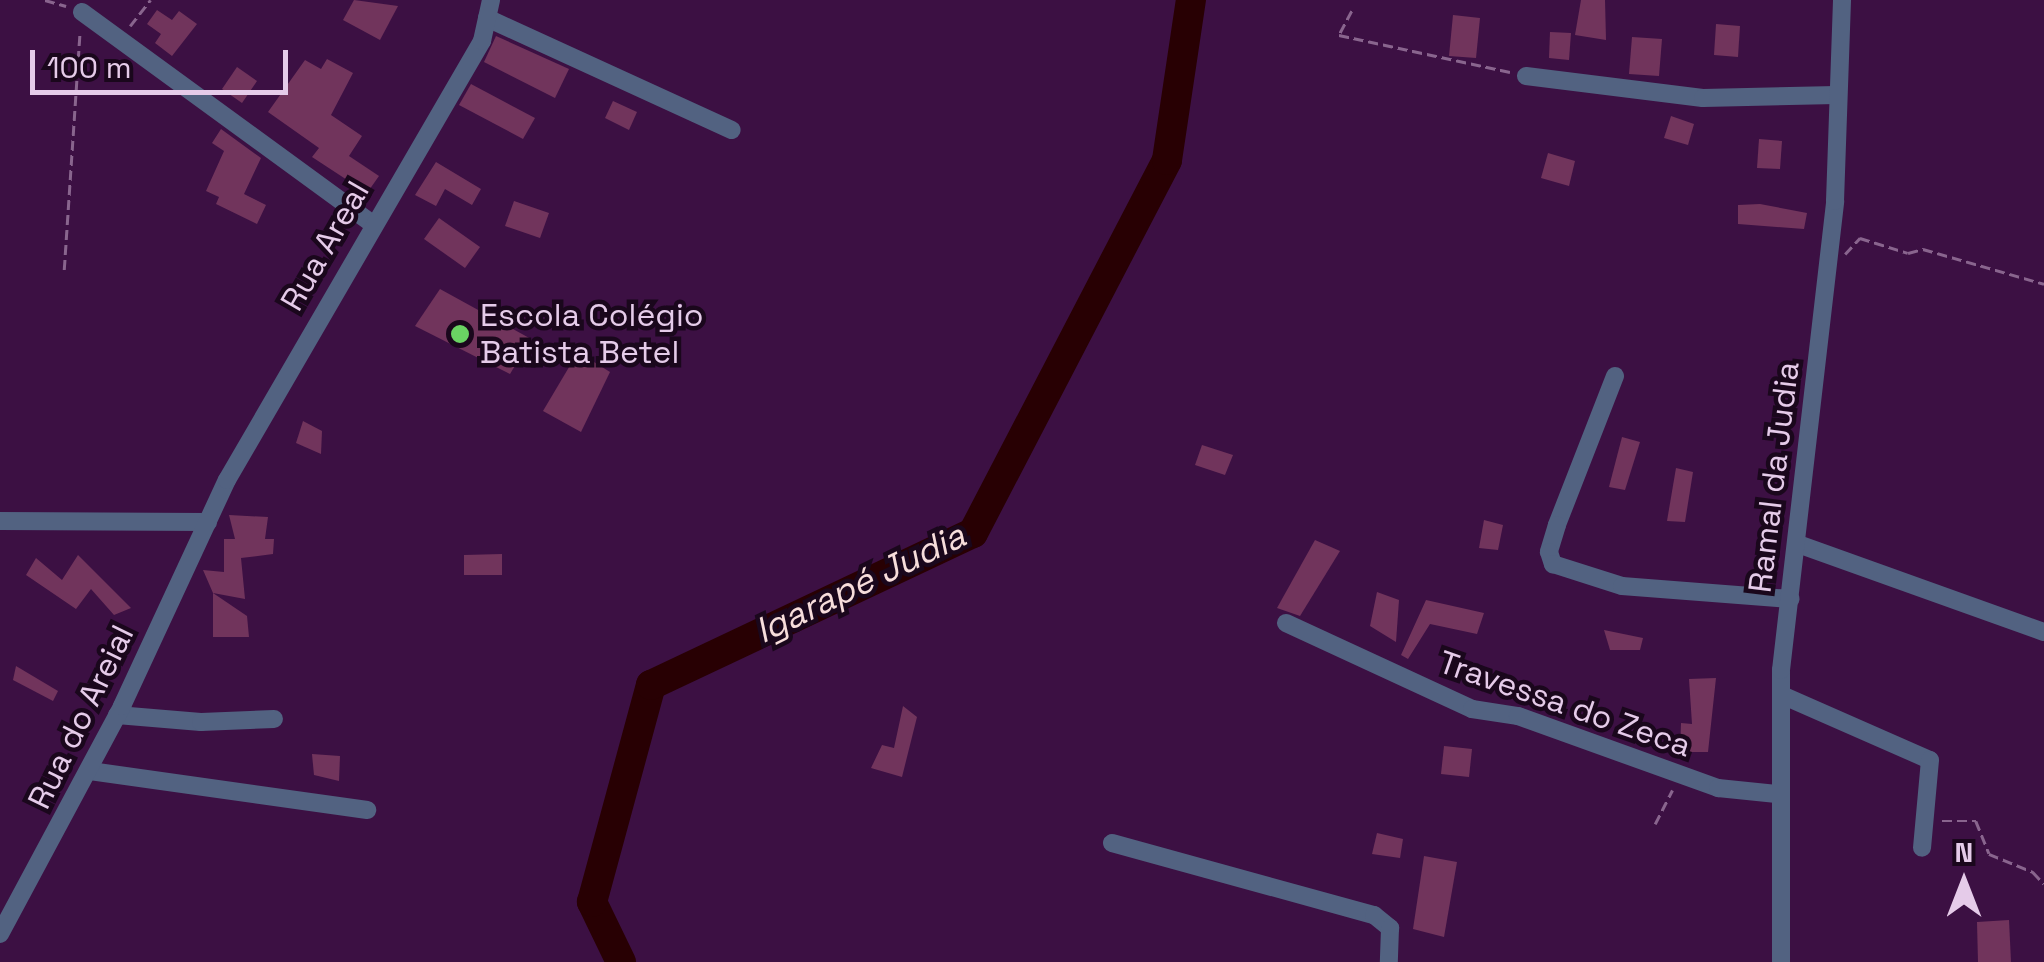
<!DOCTYPE html>
<html>
<head>
<meta charset="utf-8">
<style>
  body { margin:0 }
  #map { position:relative; width:2044px; height:962px; overflow:hidden; background:#3c1043; font-family:"Space Grotesk",sans-serif }
  div>[style] { position:absolute }
  .river>* { height:30px; margin:-15px; padding:0 15px; transform-origin:15px; border-radius:15px; background:#280003 }
  .building>* { inset:0; background:#71345c }
  .path>* { height:2.5px; margin-top:-1.25px; transform-origin:0; background:repeating-linear-gradient(90deg,#89658e 0 10px,transparent 0 15px) }
  .minor>* { height:18px; margin:-9px; padding:0 9px; transform-origin:9px; border-radius:9px; background:#526281 }
  .dots>* { width:28px; height:28px; translate:-50% -50%; box-sizing:border-box; border:5px solid #1a071c; border-radius:50% }
  span { translate:-50% -50%; white-space:nowrap; text-align:center; line-height:1.15; -webkit-text-stroke:9px #1a071c; paint-order:stroke }
  .street-label { font-size:32px; color:#e5cbe9 }
  .poi-label { font-size:32px; color:#e5cbe9 }
  .left { translate:0 -50%; text-align:left }
  .water-label { font-size:35px; color:#f7dddb; font-style:italic }
  .north { position:absolute; left:1914px; top:832px; width:100px; height:100px; -webkit-text-stroke:8px #1a071c; paint-order:stroke; rotate:0deg; font-size:28px; font-weight:700; line-height:40px; text-align:center; color:#e5cbe9 }
  .north::after { content:''; display:block; margin:auto; width:35px; height:45px; background:#e5cbe9; clip-path:polygon(50% 0,100% 100%,50% 72%,0 100%) }
  .scale { position:absolute; left:30px; top:50px; width:258px; height:45px; box-sizing:border-box; border:5px solid #e5cbe9; border-top:0; padding-left:12px; font-size:30px; line-height:35px; white-space:nowrap; color:#e5cbe9; -webkit-text-stroke:8px #1a071c; paint-order:stroke }
</style>
</head>
<body>
<div id="map">
  <div class="river">
    <div style="left:621px;top:962px;width:67px;rotate:-115.8deg"></div>
    <div style="left:592px;top:902px;width:225px;rotate:-74.8deg"></div>
    <div style="left:651px;top:685px;width:356px;rotate:-25.3deg"></div>
    <div style="left:973px;top:533px;width:420px;rotate:-62.5deg"></div>
    <div style="left:1167px;top:160px;width:162px;rotate:-81.5deg"></div>
  </div>
  <div class="building">
    <div style="clip-path:polygon(354px 0,398px 6px,380px 40px,343px 20px)"></div>
    <div style="clip-path:polygon(1581px 0,1605px 0,1606px 40px,1575px 35px)"></div>
    <div style="clip-path:polygon(157px 10px,172px 20px,179px 11px,197px 24px,172px 56px,155px 43px,161px 34px,147px 24px)"></div>
    <div style="clip-path:polygon(1453px 15px,1480px 18px,1476px 58px,1449px 56px)"></div>
    <div style="clip-path:polygon(1716px 24px,1740px 26px,1738px 57px,1714px 55px)"></div>
    <div style="clip-path:polygon(1550px 32px,1571px 33px,1569px 60px,1549px 58px)"></div>
    <div style="clip-path:polygon(496px 36px,569px 69px,555px 98px,484px 62px)"></div>
    <div style="clip-path:polygon(1632px 37px,1662px 39px,1659px 76px,1629px 74px)"></div>
    <div style="clip-path:polygon(327px 59px,353px 73px,331px 115px,362px 136px,349px 156px,379px 176px,367px 193px,312px 157px,319px 148px,268px 112px,305px 60px,321px 69px)"></div>
    <div style="clip-path:polygon(237px 67px,257px 81px,242px 103px,222px 89px)"></div>
    <div style="clip-path:polygon(471px 84px,535px 118px,523px 139px,459px 105px)"></div>
    <div style="clip-path:polygon(613px 101px,637px 112px,629px 130px,605px 118px)"></div>
    <div style="clip-path:polygon(1671px 116px,1694px 124px,1688px 145px,1664px 138px)"></div>
    <div style="clip-path:polygon(221px 129px,261px 158px,244px 194px,266px 205px,257px 224px,216px 204px,219px 197px,206px 191px,224px 151px,212px 143px)"></div>
    <div style="clip-path:polygon(1759px 139px,1782px 141px,1780px 169px,1757px 168px)"></div>
    <div style="clip-path:polygon(1548px 153px,1575px 161px,1569px 186px,1541px 178px)"></div>
    <div style="clip-path:polygon(436px 162px,481px 189px,472px 205px,445px 189px,436px 206px,415px 195px)"></div>
    <div style="clip-path:polygon(514px 201px,549px 213px,540px 238px,505px 226px)"></div>
    <div style="clip-path:polygon(1760px 204px,1807px 213px,1804px 229px,1738px 224px,1738px 205px)"></div>
    <div style="clip-path:polygon(439px 218px,480px 247px,465px 268px,424px 239px)"></div>
    <div style="clip-path:polygon(440px 289px,531px 339px,510px 374px,415px 326px)"></div>
    <div style="clip-path:polygon(578px 352px,610px 372px,581px 432px,543px 411px)"></div>
    <div style="clip-path:polygon(303px 421px,322px 431px,321px 454px,296px 443px)"></div>
    <div style="clip-path:polygon(1622px 437px,1640px 442px,1625px 490px,1609px 487px)"></div>
    <div style="clip-path:polygon(1202px 445px,1233px 455px,1225px 475px,1195px 465px)"></div>
    <div style="clip-path:polygon(1676px 468px,1693px 472px,1685px 522px,1667px 521px)"></div>
    <div style="clip-path:polygon(229px 515px,268px 517px,265px 539px,274px 539px,273px 554px,241px 558px,245px 599px,213px 593px,203px 570px,224px 572px,224px 539px,235px 539px)"></div>
    <div style="clip-path:polygon(1484px 520px,1503px 525px,1498px 550px,1479px 548px)"></div>
    <div style="clip-path:polygon(1315px 540px,1340px 551px,1300px 616px,1277px 608px)"></div>
    <div style="clip-path:polygon(502px 554px,502px 575px,464px 575px,464px 555px)"></div>
    <div style="clip-path:polygon(78px 555px,131px 608px,114px 615px,91px 589px,76px 609px,26px 575px,36px 558px,62px 580px)"></div>
    <div style="clip-path:polygon(1377px 592px,1399px 600px,1396px 642px,1370px 626px)"></div>
    <div style="clip-path:polygon(213px 593px,247px 616px,249px 637px,213px 637px)"></div>
    <div style="clip-path:polygon(1426px 600px,1484px 613px,1477px 634px,1430px 624px,1408px 659px,1401px 655px)"></div>
    <div style="clip-path:polygon(1604px 630px,1643px 638px,1640px 650px,1610px 650px)"></div>
    <div style="clip-path:polygon(16px 666px,58px 691px,53px 701px,13px 680px)"></div>
    <div style="clip-path:polygon(1716px 678px,1708px 752px,1680px 752px,1681px 723px,1692px 724px,1689px 679px)"></div>
    <div style="clip-path:polygon(903px 706px,917px 717px,902px 777px,871px 768px,882px 745px,894px 748px)"></div>
    <div style="clip-path:polygon(1444px 746px,1472px 749px,1469px 777px,1441px 774px)"></div>
    <div style="clip-path:polygon(312px 754px,340px 756px,339px 781px,314px 775px)"></div>
    <div style="clip-path:polygon(1377px 833px,1403px 839px,1400px 858px,1372px 854px)"></div>
    <div style="clip-path:polygon(1424px 856px,1457px 862px,1444px 937px,1413px 929px)"></div>
    <div style="clip-path:polygon(2009px 920px,2011px 962px,1978px 962px,1977px 922px)"></div>
  </div>
  <div class="path">
    <div style="left:45px;top:0;width:22px;rotate:16deg"></div>
    <div style="left:1352px;top:11px;width:27px;rotate:118deg"></div>
    <div style="left:1339px;top:35px;width:175px;rotate:12.2deg"></div>
    <div style="left:130px;top:26px;width:33px;rotate:-52deg"></div>
    <div style="left:1845px;top:254px;width:22px;rotate:-47deg"></div>
    <div style="left:1860px;top:238px;width:50px;rotate:17.4deg"></div>
    <div style="left:1908px;top:253px;width:16px;rotate:-15deg"></div>
    <div style="left:1923px;top:249px;width:126px;rotate:16.1deg"></div>
    <div style="left:64px;top:270px;width:239px;rotate:-86.2deg"></div>
    <div style="left:1942px;top:821px;width:34px"></div>
    <div style="left:1976px;top:821px;width:35px;rotate:68deg"></div>
    <div style="left:1989px;top:854px;width:48px;rotate:22.2deg"></div>
    <div style="left:2033px;top:872px;width:16px;rotate:47deg"></div>
    <div style="left:1655px;top:824px;width:38px;rotate:-63deg"></div>
  </div>
  <div class="minor">
    <div style="left:82px;top:12px;width:358px;rotate:36.1deg"></div>
    <div style="left:487px;top:18px;width:269px;rotate:24.6deg"></div>
    <div style="left:1526px;top:76px;width:178px;rotate:7.1deg"></div>
    <div style="left:1703px;top:98px;width:133px;rotate:-1.3deg"></div>
    <div style="left:1615px;top:376px;width:160px;rotate:111.3deg"></div>
    <div style="left:1557px;top:525px;width:28px;rotate:107deg"></div>
    <div style="left:1549px;top:552px;width:13px;rotate:72deg"></div>
    <div style="left:1553px;top:564px;width:72px;rotate:17.7deg"></div>
    <div style="left:1622px;top:586px;width:169px;rotate:4.4deg"></div>
    <div style="left:0;top:521px;width:208px;rotate:0.3deg"></div>
    <div style="left:1798px;top:544px;width:261px;rotate:19.7deg"></div>
    <div style="left:1286px;top:623px;width:205px;rotate:24.8deg"></div>
    <div style="left:1472px;top:709px;width:47px;rotate:8.7deg"></div>
    <div style="left:1518px;top:716px;width:213px;rotate:19.8deg"></div>
    <div style="left:1718px;top:788px;width:59px;rotate:5.8deg"></div>
    <div style="left:1784px;top:696px;width:159px;rotate:23.7deg"></div>
    <div style="left:1930px;top:760px;width:88px;rotate:95.2deg"></div>
    <div style="left:117px;top:715px;width:84px;rotate:4.8deg"></div>
    <div style="left:201px;top:722px;width:73px;rotate:-2.4deg"></div>
    <div style="left:90px;top:771px;width:280px;rotate:8deg"></div>
    <div style="left:1112px;top:843px;width:272px;rotate:15.4deg"></div>
    <div style="left:1374px;top:915px;width:21px;rotate:39deg"></div>
    <div style="left:1390px;top:928px;width:34px;rotate:92deg"></div>
    <div style="left:0;top:934px;width:259px;rotate:-61.8deg"></div>
    <div style="left:122px;top:706px;width:249px;rotate:-65.1deg"></div>
    <div style="left:227px;top:480px;width:508px;rotate:-59.85deg"></div>
    <div style="left:482px;top:41px;width:42px;rotate:-77.6deg"></div>
    <div style="left:1781px;top:962px;width:292px;rotate:-90deg"></div>
    <div style="left:1781px;top:670px;width:472px;rotate:-83.4deg"></div>
    <div style="left:1835px;top:201px;width:201px;rotate:-88deg"></div>
  </div>
  <div class="dots">
    <div style="left:460px;top:334px;background:#6ad363"></div>
  </div>
  <div class="street-label">
    <span style="left:325px;top:246px;rotate:-60deg">Rua Areal</span>
    <span style="left:1774px;top:477px;rotate:-83deg">Ramal da Judia</span>
    <span style="left:1565px;top:704px;rotate:19deg">Travessa do Zeca</span>
    <span style="left:81px;top:717px;rotate:-64deg">Rua do Areial</span>
  </div>
  <div class="poi-label">
    <span class="left" style="left:480px;top:334px">Escola Colégio<br>Batista Betel</span>
  </div>
  <div class="water-label">
    <span style="left:860px;top:583px;rotate:-26deg">Igarapé Judia</span>
  </div>
  <div class="north">N</div>
  <div class="scale">100 m</div>
</div>
</body>
</html>
